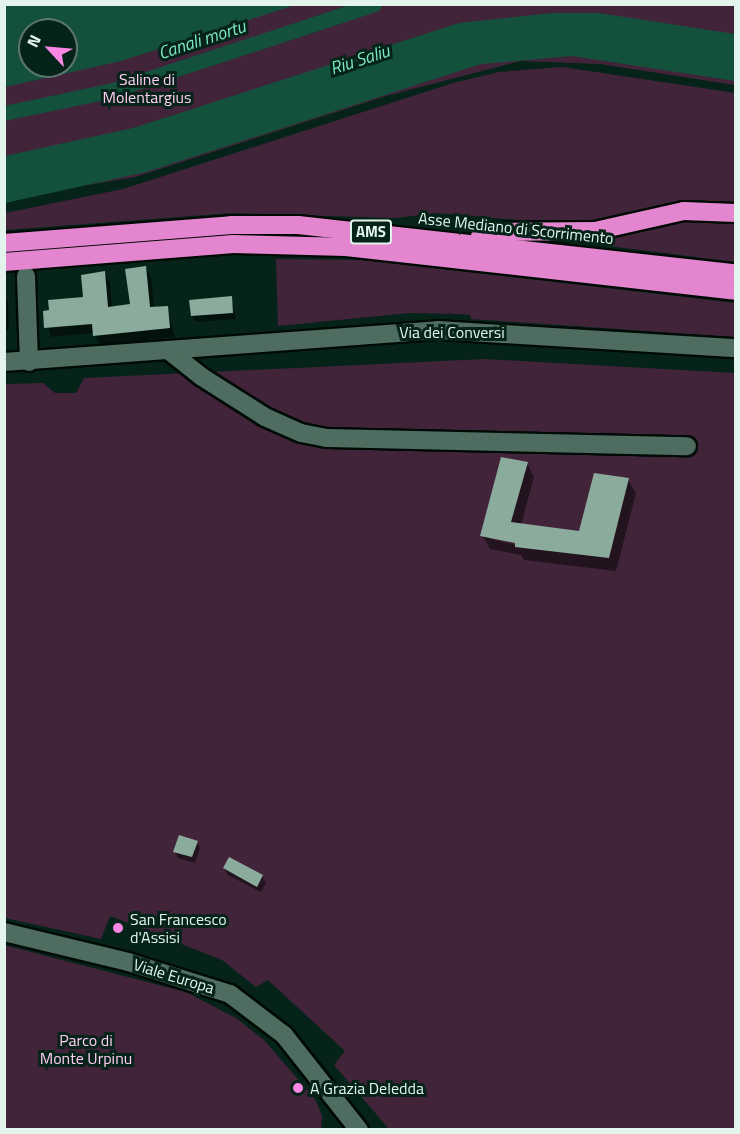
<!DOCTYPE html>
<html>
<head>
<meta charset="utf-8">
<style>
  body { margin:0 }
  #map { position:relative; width:740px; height:1134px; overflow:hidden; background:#062319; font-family:"Titillium Web",sans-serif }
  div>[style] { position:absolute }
  .green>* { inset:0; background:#41243a }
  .water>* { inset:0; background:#13513d }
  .shadow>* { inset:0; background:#0007 }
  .canal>* { height:15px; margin:-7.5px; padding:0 7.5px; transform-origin:7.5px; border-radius:7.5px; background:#13513d }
  .building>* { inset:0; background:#8bab9d }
  .roads { filter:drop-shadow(2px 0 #000b05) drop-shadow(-2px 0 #000b05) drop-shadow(0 2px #000b05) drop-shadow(0 -2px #000b05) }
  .minor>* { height:18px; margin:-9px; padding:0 9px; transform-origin:9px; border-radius:9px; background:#4e6c5f }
  .highway>* { height:18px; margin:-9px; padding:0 9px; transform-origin:9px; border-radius:9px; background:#e486cf }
  .dots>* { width:16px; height:16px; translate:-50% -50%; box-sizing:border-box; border:3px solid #062319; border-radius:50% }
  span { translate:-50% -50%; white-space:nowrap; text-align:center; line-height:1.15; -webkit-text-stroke:6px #062319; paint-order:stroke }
  .shield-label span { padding:2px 4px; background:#062319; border:2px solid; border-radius:4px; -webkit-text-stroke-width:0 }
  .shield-label { font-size:15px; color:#e3f4ec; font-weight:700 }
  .park-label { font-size:16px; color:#fecdf1 }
  .street-label { font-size:16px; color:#e3f4ec }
  .poi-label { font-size:16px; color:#e3f4ec }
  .left { translate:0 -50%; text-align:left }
  .water-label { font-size:18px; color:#7ceac0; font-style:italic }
  .frame { position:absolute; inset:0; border:6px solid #e3f4ec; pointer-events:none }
  .north { position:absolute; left:18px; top:18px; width:60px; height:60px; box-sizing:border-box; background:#062319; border:2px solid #5e776d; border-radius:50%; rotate:296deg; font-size:16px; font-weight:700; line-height:24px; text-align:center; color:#e3f4ec }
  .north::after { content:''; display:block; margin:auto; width:21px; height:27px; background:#fc86e3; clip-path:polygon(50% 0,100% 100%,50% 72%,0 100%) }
</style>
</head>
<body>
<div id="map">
  <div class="green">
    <div style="clip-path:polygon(evenodd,5px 5px,735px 5px,735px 85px,600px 64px,521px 61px,386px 96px,135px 177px,5px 199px,5px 5px,30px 30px,66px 30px,66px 66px,30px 66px,30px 30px)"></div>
    <div style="clip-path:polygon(563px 67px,735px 93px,735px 206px,679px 203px,609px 221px,568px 224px,437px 213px,396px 218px,232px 213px,5px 230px,5px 213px,123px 189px,453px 83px,499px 72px)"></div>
    <div style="clip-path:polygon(690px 218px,735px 220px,735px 262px,578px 242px,579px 238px)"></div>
    <div style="clip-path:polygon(276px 259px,366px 260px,735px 303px,735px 337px,471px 319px,470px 315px,458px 314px,409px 313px,278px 326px)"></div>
    <div style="clip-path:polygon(485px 359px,735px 373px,735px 1129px,389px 1129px,334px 1065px,345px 1051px,268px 980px,256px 987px,222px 960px,110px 916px,101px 939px,5px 918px,5px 384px,43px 383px,55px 393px,76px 393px,84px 378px)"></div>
    <div style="clip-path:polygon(4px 945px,186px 992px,236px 1018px,264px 1040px,315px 1099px,322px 1116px,321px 1129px,5px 1129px)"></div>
  </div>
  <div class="water">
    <div style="clip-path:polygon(evenodd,5px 4px,295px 4px,295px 5px,121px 61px,5px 87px,5px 4px,30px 30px,66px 30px,66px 66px,30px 66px,30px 30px)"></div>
    <div style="clip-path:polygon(553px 13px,599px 13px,735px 34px,735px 81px,572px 56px,481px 64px,146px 172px,5px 203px,5px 156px,133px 128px,459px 23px)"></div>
  </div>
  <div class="shadow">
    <div style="clip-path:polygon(145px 268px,151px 277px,154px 309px,167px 307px,175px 337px,100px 345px,94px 333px,51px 337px,45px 312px,85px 299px,104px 273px,110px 282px,112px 308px,132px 306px)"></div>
    <div style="clip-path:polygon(4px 295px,8px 302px,9px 330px,4px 330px)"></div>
    <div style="clip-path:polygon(231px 298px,236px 319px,196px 322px,192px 316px)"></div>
    <div style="clip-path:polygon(evenodd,527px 463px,534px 477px,521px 525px,580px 533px,628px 480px,636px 493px,616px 571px,524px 560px,521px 555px,490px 549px,482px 535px,527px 463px,490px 536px,523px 543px,522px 546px,490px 539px,490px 536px)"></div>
    <div style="clip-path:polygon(197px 842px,200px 848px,195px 863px,178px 858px,175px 851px)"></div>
    <div style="clip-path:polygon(224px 868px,262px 876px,266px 883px,261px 892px,228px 875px)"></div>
  </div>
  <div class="canal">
    <div style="left:4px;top:113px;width:111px;rotate:-11.9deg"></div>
    <div style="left:113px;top:90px;width:275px;rotate:-18.2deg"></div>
  </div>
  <div class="building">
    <div style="clip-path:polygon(146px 266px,150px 307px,168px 306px,170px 328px,93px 336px,92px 324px,44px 328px,43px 311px,49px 310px,48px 300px,83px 297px,81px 275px,105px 271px,108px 307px,130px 304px,125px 269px)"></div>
    <div style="clip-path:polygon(232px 296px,233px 313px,191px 316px,189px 300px)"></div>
    <div style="clip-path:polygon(501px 457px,528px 462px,511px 522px,579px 531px,594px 473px,629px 478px,609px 558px,515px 547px,515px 543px,480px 536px)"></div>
    <div style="clip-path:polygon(179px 835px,198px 841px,192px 857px,173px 852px)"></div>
    <div style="clip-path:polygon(229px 857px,263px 875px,257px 887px,223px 868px)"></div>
  </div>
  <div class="roads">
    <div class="minor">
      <div style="left:26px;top:276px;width:86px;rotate:88deg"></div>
      <div style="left:168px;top:350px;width:43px;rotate:38.5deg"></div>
      <div style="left:202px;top:377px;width:75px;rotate:32.4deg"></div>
      <div style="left:265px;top:417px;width:39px;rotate:24deg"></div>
      <div style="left:301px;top:433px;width:25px;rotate:11deg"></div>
      <div style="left:326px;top:438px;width:361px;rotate:1.3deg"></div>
      <div style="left:4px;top:362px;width:435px;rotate:-4.2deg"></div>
      <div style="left:438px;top:330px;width:299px;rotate:3.5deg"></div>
      <div style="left:4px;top:932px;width:128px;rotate:13.6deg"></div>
      <div style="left:128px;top:962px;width:107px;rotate:17.4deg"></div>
      <div style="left:230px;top:994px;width:68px;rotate:37.2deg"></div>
      <div style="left:284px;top:1035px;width:121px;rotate:51.7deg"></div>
    </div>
    <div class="highway">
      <div style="left:480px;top:236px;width:7px;rotate:-34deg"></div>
      <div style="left:486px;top:232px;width:109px;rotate:-0.5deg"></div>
      <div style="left:595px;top:231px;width:91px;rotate:-12.7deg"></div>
      <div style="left:684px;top:211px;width:52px;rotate:2.2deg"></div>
      <div style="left:4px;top:243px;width:228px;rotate:-4.5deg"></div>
      <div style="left:231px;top:225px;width:67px"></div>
      <div style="left:298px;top:225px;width:441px;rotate:6.3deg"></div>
      <div style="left:4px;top:262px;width:230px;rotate:-4.5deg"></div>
      <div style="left:233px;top:244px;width:113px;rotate:1.5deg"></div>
      <div style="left:346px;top:247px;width:392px;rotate:6.4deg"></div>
    </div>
  </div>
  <div class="dots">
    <div style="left:118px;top:928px;background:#fc86e3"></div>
    <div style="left:298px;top:1088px;background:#fc86e3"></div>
  </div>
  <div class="shield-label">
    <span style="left:371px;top:232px">AMS</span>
  </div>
  <div class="park-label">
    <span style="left:147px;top:88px">Saline di<br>Molentargius</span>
    <span style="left:86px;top:1049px">Parco di<br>Monte Urpinu</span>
  </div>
  <div class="street-label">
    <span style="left:516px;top:228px;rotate:6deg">Asse Mediano di Scorrimento</span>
    <span style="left:452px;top:332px">Via dei Conversi</span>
    <span style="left:174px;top:976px;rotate:17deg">Viale Europa</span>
  </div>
  <div class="poi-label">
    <span class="left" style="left:130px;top:928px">San Francesco<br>d'Assisi</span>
    <span class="left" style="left:310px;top:1088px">A Grazia Deledda</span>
  </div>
  <div class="water-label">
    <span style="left:202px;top:40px;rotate:-18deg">Canali mortu</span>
    <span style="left:360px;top:60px;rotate:-18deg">Riu Saliu</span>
  </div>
  <div class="frame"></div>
  <div class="north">N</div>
</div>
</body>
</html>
